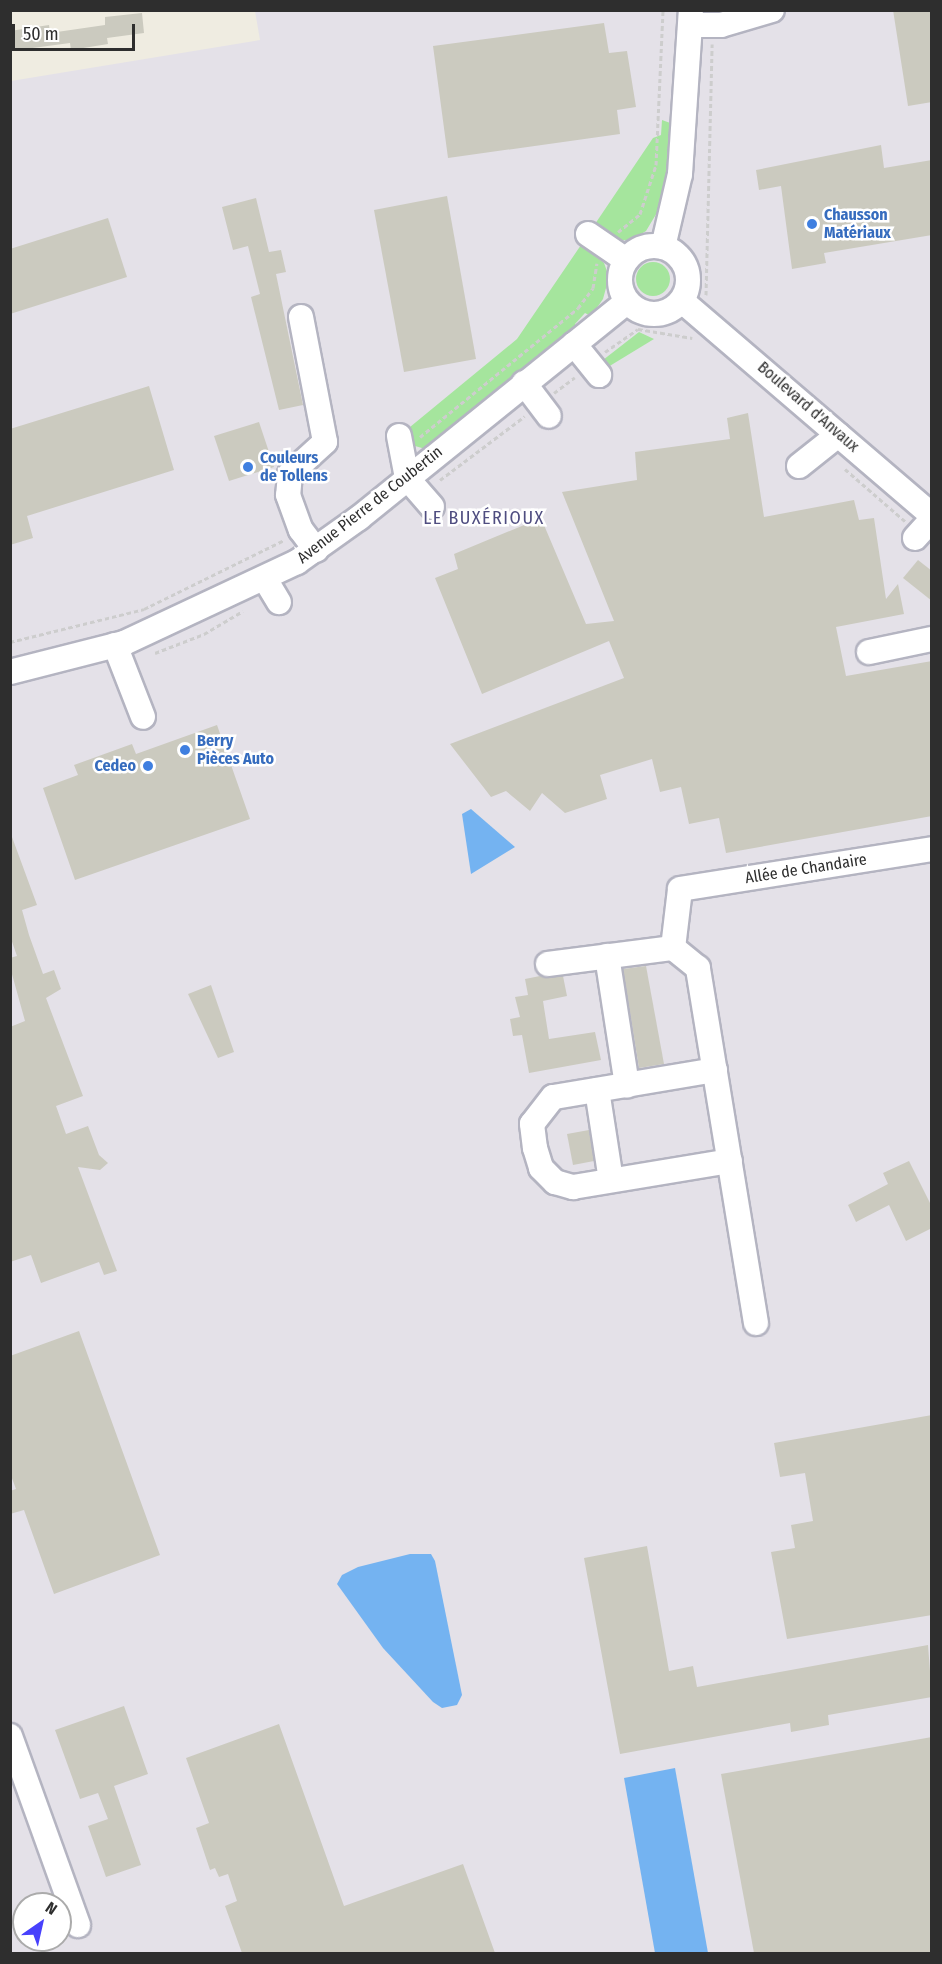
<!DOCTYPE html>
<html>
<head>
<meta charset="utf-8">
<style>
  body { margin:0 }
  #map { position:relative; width:942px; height:1964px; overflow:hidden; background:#efece1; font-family:"Fira Sans Condensed",sans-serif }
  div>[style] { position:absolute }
  .industrial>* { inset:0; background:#e4e1e8 }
  .green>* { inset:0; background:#a5e59d }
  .round { border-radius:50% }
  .water>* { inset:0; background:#74b3f1 }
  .building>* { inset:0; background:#cbcabf }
  .path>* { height:3px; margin-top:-1.5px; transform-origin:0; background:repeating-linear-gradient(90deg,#cdcdcd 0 4.5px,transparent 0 7.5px) }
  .roads { filter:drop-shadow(2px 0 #b4b4c1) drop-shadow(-2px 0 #b4b4c1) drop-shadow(0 2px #b4b4c1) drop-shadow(0 -2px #b4b4c1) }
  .minor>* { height:24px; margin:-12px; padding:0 12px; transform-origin:12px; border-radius:12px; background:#fff }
  .minor>.ring { margin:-12px; padding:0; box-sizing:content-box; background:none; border:24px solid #fff; border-radius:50% }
  .dots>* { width:16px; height:16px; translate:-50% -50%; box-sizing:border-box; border:3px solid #fff; border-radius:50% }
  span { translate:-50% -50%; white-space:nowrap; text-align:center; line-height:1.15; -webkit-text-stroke:5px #fff; paint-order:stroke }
  .shop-label { font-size:16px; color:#366cbe; font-weight:700 }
  .left { translate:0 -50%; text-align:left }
  .right { translate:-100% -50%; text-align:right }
  .street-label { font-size:16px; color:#2e2e2e }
  .neighbourhood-label { font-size:18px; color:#4f4d80; letter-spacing:1.5px }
  .frame { position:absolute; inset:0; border:12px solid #2e2e2e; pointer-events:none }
  .north { position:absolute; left:12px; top:1892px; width:60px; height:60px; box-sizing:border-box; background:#fff; border:2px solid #ababab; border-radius:50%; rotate:34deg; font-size:16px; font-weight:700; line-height:24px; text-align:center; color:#2e2e2e }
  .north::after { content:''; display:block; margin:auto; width:21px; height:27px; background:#4841fc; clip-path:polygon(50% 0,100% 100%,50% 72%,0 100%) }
  .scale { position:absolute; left:12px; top:24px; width:123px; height:27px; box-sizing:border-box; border:3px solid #2e2e2e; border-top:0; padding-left:8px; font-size:18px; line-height:21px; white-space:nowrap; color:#2e2e2e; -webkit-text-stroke:4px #fff; paint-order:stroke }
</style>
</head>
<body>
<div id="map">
  <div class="industrial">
    <div style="clip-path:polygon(evenodd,255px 11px,931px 11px,931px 1953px,11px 1954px,11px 81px,260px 40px,255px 11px,24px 1904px,60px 1904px,60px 1940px,24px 1940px,24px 1904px)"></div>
  </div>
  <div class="green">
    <div style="clip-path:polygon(662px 120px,673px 124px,664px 201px,646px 231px,630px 241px,616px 239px,595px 224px,653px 138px,661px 135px)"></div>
    <div style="clip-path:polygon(581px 245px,604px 263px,609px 277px,603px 299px,591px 316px,585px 313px,575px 324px,575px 331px,429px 450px,415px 446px,410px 427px,517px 339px)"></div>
    <div class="round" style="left:636px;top:262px;width:34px;height:34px"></div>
    <div style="clip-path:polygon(639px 332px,654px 339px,608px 367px,603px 360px)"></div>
  </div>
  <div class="water">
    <div style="clip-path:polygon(471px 809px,515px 847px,471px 874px,462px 814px)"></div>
    <div style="clip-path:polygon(410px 1554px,431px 1554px,435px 1561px,462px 1695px,457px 1705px,442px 1708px,433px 1702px,383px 1648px,337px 1584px,342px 1575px,358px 1567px)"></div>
    <div style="clip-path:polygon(675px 1768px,708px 1953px,655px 1953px,624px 1778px)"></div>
  </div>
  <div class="building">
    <div style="clip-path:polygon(893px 10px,932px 10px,932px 102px,908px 106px)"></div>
    <div style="clip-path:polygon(142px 13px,144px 33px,107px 38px,108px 44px,71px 50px,70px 43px,10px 51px,10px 31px,49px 25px,50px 33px,105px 25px,105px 17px)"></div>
    <div style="clip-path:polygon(604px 23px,609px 53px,627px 51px,636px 107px,617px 110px,620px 134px,448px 158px,433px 46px)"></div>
    <div style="clip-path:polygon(881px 145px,884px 168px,932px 160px,932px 235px,824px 253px,826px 263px,792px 269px,781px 186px,759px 190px,756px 170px)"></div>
    <div style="clip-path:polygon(447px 196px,476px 359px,404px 372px,374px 210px)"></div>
    <div style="clip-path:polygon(256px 198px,269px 252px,281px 250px,286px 272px,276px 274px,303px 405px,279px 410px,251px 297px,260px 294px,248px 246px,233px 250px,222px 207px)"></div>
    <div style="clip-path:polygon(108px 218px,127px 277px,10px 314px,10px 249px)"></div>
    <div style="clip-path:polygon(149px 386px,174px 470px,27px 516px,33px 538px,10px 545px,10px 429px)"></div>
    <div style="clip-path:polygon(748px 413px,764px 517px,854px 500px,859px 520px,874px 518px,886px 599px,898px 584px,904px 614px,836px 627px,846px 676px,932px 661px,932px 816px,726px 853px,719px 818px,689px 824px,681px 787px,660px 792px,652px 759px,600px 775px,607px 799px,565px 813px,542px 793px,530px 811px,506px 791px,491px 797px,450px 744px,624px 678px,609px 641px,482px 694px,435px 578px,458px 569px,454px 554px,541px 518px,586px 624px,614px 621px,562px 492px,637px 480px,635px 452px,730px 439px,727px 418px)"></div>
    <div style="clip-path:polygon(259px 422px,274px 467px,229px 481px,214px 436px)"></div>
    <div style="clip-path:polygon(918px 560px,932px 571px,932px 601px,903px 578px)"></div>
    <div style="clip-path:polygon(217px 725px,250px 819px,75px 880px,43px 788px,78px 775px,74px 765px,132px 744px,136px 754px)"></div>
    <div style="clip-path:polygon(12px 837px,37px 905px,22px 910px,29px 935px,43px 974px,54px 970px,61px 989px,46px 998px,83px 1096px,56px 1106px,66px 1134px,88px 1126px,99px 1155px,108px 1163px,100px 1170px,78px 1167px,117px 1271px,104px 1275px,99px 1262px,41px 1283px,31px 1255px,10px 1262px,10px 1027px,25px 1021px,10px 967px,10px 958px,17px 956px,10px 936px)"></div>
    <div style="clip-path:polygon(646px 966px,664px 1064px,639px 1068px,623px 969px)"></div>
    <div style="clip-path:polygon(540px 976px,563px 976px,567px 996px,543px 1001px,549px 1039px,595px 1032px,601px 1060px,529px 1073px,522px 1035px,513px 1036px,510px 1019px,520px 1017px,515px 997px,528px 995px,525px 979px)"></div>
    <div style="clip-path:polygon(211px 985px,234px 1052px,218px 1058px,188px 994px)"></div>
    <div style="clip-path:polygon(589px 1130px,594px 1161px,573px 1165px,567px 1134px)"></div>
    <div style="clip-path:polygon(909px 1161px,932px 1207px,932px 1228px,906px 1241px,889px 1205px,856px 1222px,848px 1205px,888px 1184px,883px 1173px)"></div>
    <div style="clip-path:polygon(79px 1331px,160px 1555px,54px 1594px,24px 1510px,10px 1514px,10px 1491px,16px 1489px,10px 1473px,10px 1356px)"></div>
    <div style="clip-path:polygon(932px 1415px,932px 1615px,787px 1639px,771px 1552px,795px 1548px,791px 1525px,813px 1521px,805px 1473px,780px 1477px,774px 1443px)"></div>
    <div style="clip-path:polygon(647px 1546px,669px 1671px,693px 1666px,697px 1687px,928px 1645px,932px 1697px,828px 1715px,829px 1725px,791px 1732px,790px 1723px,620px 1754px,584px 1558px)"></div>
    <div style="clip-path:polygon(124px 1706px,148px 1774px,114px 1786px,141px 1865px,106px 1877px,88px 1826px,108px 1819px,98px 1793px,80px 1799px,55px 1730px)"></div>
    <div style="clip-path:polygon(279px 1724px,344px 1906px,463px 1864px,495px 1953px,242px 1953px,225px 1906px,237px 1901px,228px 1874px,219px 1877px,215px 1868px,210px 1870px,196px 1828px,209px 1823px,186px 1758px)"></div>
    <div style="clip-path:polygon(932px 1737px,932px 1953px,754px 1953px,721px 1774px)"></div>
  </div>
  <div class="path">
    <div style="left:618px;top:232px;width:28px;rotate:-39deg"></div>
    <div style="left:640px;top:214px;width:52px;rotate:-71.9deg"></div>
    <div style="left:656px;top:165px;width:155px;rotate:-87.4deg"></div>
    <div style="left:706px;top:295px;width:251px;rotate:-88.6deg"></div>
    <div style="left:605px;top:352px;width:40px;rotate:-34.9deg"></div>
    <div style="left:638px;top:329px;width:55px;rotate:9.5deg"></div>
    <div style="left:554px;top:393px;width:26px;rotate:-37deg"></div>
    <div style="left:420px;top:437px;width:204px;rotate:-39.2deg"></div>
    <div style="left:578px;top:308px;width:25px;rotate:-53deg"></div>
    <div style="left:593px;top:288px;width:25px;rotate:-81deg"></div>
    <div style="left:845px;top:469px;width:81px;rotate:41deg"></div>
    <div style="left:440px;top:480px;width:106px;rotate:-37deg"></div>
    <div style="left:10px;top:642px;width:138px;rotate:-13.8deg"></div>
    <div style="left:144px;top:609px;width:156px;rotate:-26.2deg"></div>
    <div style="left:155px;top:653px;width:53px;rotate:-21.2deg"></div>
    <div style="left:204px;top:634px;width:45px;rotate:-30.5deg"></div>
  </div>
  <div class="roads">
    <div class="minor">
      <div style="left:691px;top:25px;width:30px"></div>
      <div style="left:721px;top:25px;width:53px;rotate:-16.4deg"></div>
      <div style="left:588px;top:234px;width:46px;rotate:34.4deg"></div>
      <div class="ring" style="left:620px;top:246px;width:44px;height:44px"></div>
      <div style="left:663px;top:247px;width:75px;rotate:-76.9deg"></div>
      <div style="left:680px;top:174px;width:164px;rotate:-86.2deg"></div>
      <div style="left:682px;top:301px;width:329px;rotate:40.6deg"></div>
      <div style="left:301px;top:317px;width:127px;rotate:79.1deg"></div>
      <div style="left:325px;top:442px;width:47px;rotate:137.6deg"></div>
      <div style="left:290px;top:474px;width:21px;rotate:95deg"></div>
      <div style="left:288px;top:495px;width:37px;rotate:70deg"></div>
      <div style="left:301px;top:530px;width:25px;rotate:53deg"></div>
      <div style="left:574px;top:344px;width:40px;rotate:51deg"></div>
      <div style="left:524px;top:383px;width:41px;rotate:52.9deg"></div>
      <div style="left:399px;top:436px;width:43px;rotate:79.2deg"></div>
      <div style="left:407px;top:478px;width:38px;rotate:49deg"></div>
      <div style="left:799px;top:466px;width:50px;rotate:-38.5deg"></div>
      <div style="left:915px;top:538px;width:25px;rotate:-48deg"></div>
      <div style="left:265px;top:579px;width:27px;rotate:59deg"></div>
      <div style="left:115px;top:645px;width:77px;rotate:68.7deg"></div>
      <div style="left:869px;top:652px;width:64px;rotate:-11.7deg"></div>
      <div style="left:10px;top:672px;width:118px;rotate:-14.3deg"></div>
      <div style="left:124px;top:643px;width:191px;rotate:-25.1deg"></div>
      <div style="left:297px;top:562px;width:76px;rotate:-35.4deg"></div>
      <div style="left:359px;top:518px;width:344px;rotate:-38.9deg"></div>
      <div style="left:607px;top:956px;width:131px;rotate:81.2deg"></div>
      <div style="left:548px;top:964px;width:126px;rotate:-7.3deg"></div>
      <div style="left:715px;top:1070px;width:164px;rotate:170.5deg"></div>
      <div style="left:553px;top:1097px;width:34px;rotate:128deg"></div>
      <div style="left:532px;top:1124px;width:24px;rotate:83deg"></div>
      <div style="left:535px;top:1148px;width:21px;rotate:73deg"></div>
      <div style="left:541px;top:1168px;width:20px;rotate:45deg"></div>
      <div style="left:555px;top:1182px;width:19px;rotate:16deg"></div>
      <div style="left:573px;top:1187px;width:159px;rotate:-9.4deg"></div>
      <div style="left:597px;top:1090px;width:91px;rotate:81.2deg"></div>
      <div style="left:756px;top:1323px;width:360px;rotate:-99.3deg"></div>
      <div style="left:698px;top:968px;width:32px;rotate:-141deg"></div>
      <div style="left:673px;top:948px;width:59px;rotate:-83.2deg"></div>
      <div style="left:680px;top:889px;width:255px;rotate:-9deg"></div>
      <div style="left:10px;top:1736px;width:201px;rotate:70.2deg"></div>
    </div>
  </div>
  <div class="dots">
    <div style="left:812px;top:224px;background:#3f7fe0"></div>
    <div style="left:248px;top:467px;background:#3f7fe0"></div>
    <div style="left:185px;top:750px;background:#3f7fe0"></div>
    <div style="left:148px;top:766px;background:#3f7fe0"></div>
  </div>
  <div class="shop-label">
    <span class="left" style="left:824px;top:224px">Chausson<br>Matériaux</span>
    <span class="left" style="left:260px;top:467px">Couleurs<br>de Tollens</span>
    <span class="left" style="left:197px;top:750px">Berry<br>Pièces Auto</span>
    <span class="right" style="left:136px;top:766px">Cedeo</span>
  </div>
  <div class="street-label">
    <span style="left:808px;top:407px;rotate:41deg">Boulevard d'Anvaux</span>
    <span style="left:370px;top:505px;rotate:-38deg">Avenue Pierre de Coubertin</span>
    <span style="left:806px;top:869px;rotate:-9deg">Allée de Chandaire</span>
  </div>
  <div class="neighbourhood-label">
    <span style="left:484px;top:518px">LE BUXÉRIOUX</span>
  </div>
  <div class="frame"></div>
  <div class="north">N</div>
  <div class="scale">50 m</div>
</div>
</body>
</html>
